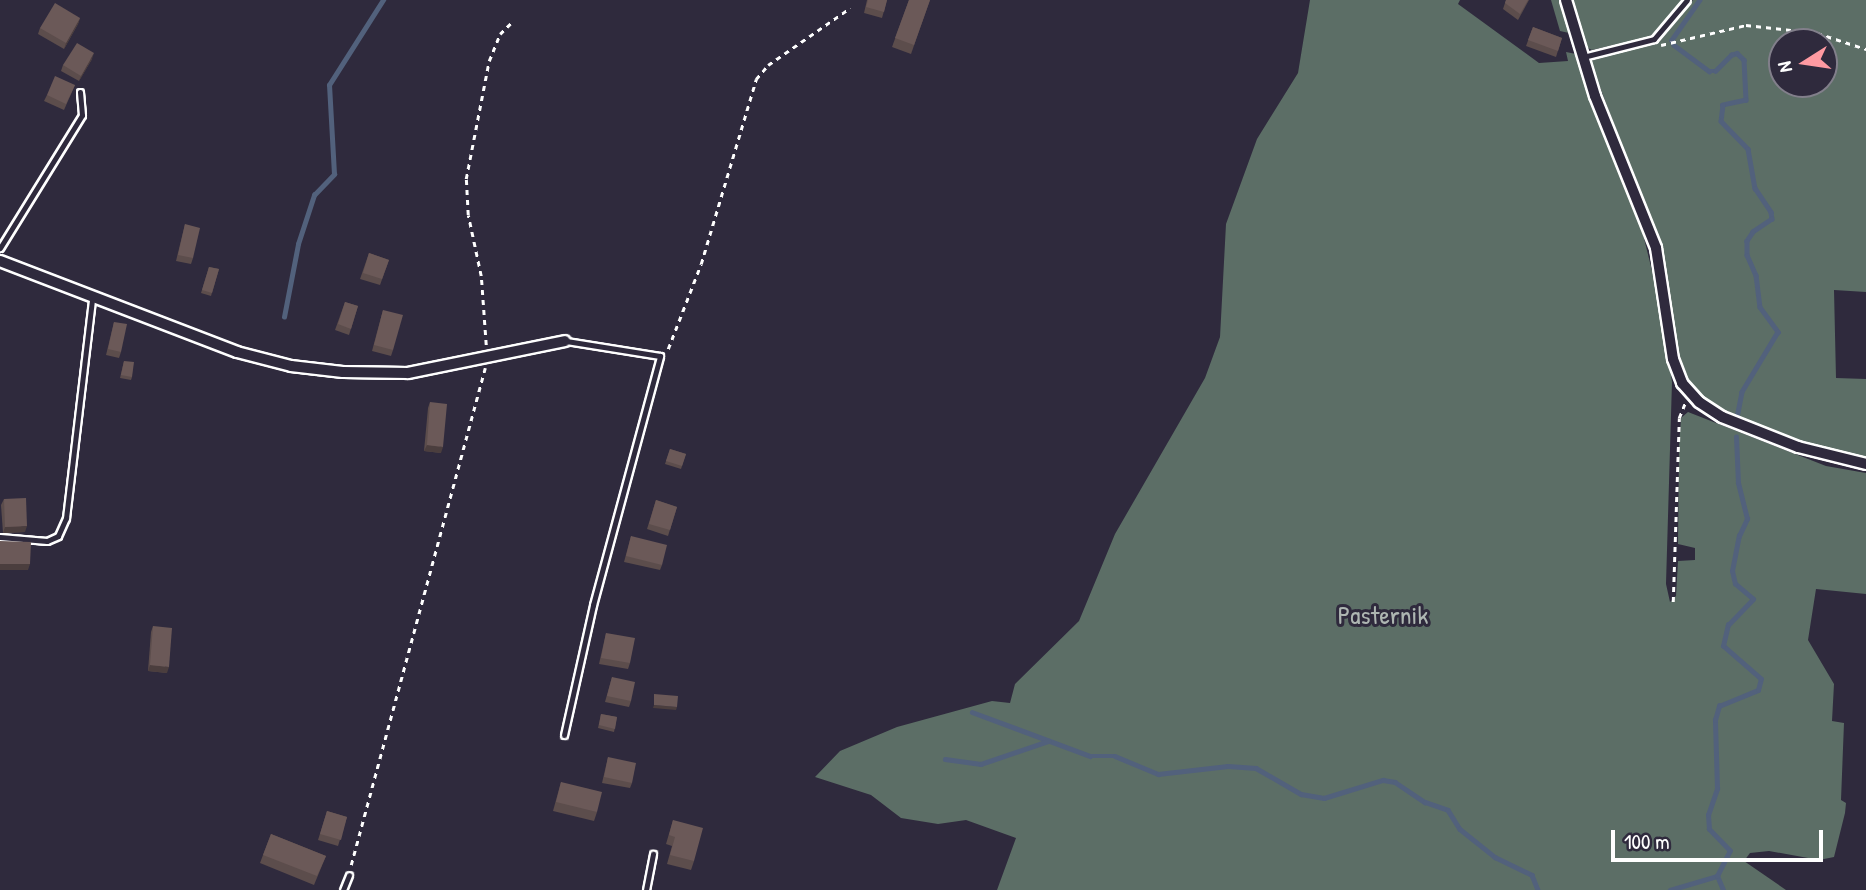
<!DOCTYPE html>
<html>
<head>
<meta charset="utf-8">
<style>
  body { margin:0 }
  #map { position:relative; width:1866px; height:890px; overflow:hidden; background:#2f2a3d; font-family:"Patrick Hand",sans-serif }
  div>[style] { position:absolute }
  .green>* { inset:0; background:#5c6e66 }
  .stream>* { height:4.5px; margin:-2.25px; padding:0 2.25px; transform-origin:2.25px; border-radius:2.25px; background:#52617c }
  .path>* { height:2.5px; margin-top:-1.25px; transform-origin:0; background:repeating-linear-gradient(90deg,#fff 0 5px,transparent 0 10px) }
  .roads { filter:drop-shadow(2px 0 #fff) drop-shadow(-2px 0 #fff) drop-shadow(0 2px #fff) drop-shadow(0 -2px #fff) }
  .service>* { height:5px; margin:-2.5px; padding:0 2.5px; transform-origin:2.5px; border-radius:2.5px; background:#2f2a3d }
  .minor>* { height:10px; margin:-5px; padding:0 5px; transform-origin:5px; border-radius:5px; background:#2f2a3d }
  .wall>* { inset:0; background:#5c4d4c }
  .shaded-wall>* { inset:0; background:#4b3e3e }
  .building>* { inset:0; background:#6b5958 }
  span { translate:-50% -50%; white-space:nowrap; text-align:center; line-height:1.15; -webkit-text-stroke:6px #2f2a3d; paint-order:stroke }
  .park-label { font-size:26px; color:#aeb6b2 }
  .north { position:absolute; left:1768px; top:28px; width:70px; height:70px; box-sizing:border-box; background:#2f2a3d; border:2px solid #827f8b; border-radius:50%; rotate:258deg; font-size:19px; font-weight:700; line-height:28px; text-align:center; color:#fff }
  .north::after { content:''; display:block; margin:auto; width:24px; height:32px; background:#ff9aa2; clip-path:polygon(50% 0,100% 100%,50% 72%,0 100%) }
  .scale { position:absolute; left:1611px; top:830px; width:212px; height:32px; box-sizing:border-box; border:4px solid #fff; border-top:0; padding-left:9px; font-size:21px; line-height:24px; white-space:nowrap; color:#fff; -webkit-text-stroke:5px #2f2a3d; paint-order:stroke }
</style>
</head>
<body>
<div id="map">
  <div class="green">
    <div style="clip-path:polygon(1310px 0,1460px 0,1458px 4px,1539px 63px,1568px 61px,1566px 52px,1576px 54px,1638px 214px,1661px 307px,1672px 382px,1666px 584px,1670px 602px,1676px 596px,1678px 561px,1695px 560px,1695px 548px,1678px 544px,1679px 446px,1681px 418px,1688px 412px,1826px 466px,1866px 473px,1866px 594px,1816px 589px,1808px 640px,1834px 684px,1832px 721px,1844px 723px,1841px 800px,1846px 803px,1845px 813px,1834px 857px,1819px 860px,1769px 851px,1750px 853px,1744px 861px,1786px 890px,997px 890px,1016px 838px,966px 820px,938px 824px,901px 818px,871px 795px,815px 777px,840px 751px,897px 727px,992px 701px,1010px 703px,1015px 684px,1079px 621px,1115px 534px,1205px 378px,1220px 337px,1226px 224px,1257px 139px,1298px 73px)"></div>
    <div style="clip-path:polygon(1551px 0,1560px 0,1569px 33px,1560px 31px)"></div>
    <div style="clip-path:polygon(1572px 0,1682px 0,1668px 22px,1649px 37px,1592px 50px,1586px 47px)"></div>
    <div style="clip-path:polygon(evenodd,1693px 0,1866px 0,1866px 292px,1834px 290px,1836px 378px,1866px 379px,1866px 458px,1809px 444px,1720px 410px,1693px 389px,1679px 364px,1663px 253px,1590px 61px,1654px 43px,1693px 0,1782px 42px,1824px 42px,1824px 84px,1782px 84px,1782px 42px)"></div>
  </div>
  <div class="stream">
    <div style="left:1700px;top:0;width:49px;rotate:125deg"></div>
    <div style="left:1672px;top:40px;width:5px;rotate:68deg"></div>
    <div style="left:1674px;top:45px;width:44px;rotate:36.6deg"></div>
    <div style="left:1709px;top:71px;width:6px"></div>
    <div style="left:1715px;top:71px;width:23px;rotate:-45deg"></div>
    <div style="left:1731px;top:55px;width:6px;rotate:-18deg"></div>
    <div style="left:1737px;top:53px;width:10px;rotate:45deg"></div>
    <div style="left:1744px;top:60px;width:40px;rotate:87.1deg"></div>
    <div style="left:1746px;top:100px;width:24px;rotate:168deg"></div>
    <div style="left:1723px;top:105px;width:16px;rotate:97deg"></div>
    <div style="left:1721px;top:121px;width:39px;rotate:46deg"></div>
    <div style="left:1748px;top:149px;width:40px;rotate:80deg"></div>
    <div style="left:1755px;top:188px;width:29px;rotate:56deg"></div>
    <div style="left:1771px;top:212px;width:7px;rotate:82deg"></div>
    <div style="left:1772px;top:219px;width:23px;rotate:146deg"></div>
    <div style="left:1753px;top:232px;width:11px;rotate:124deg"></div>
    <div style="left:1747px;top:241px;width:14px;rotate:90deg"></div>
    <div style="left:1747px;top:255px;width:22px;rotate:66deg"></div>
    <div style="left:1756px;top:275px;width:32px;rotate:83deg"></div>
    <div style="left:1760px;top:307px;width:31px;rotate:54deg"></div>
    <div style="left:1778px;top:332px;width:70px;rotate:121deg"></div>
    <div style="left:1742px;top:392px;width:25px;rotate:101deg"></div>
    <div style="left:284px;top:317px;width:74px;rotate:-79.1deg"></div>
    <div style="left:298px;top:244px;width:52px;rotate:-71.9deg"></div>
    <div style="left:314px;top:195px;width:29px;rotate:-46deg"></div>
    <div style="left:334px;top:174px;width:89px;rotate:-93.2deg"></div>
    <div style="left:329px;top:85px;width:101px;rotate:-57.6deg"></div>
    <div style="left:972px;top:712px;width:126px;rotate:20.4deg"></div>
    <div style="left:1090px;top:756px;width:25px"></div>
    <div style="left:1115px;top:756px;width:47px;rotate:22.7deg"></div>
    <div style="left:1158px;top:774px;width:70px;rotate:-6.5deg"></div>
    <div style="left:1228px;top:766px;width:28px;rotate:4deg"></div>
    <div style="left:1256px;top:768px;width:52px;rotate:30deg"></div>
    <div style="left:1301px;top:794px;width:23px;rotate:10deg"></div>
    <div style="left:1324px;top:798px;width:62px;rotate:-17deg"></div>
    <div style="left:1383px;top:780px;width:12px;rotate:9deg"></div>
    <div style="left:1395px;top:782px;width:36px;rotate:34deg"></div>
    <div style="left:1425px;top:802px;width:24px;rotate:19deg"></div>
    <div style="left:1448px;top:810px;width:22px;rotate:58deg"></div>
    <div style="left:1460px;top:829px;width:45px;rotate:38.7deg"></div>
    <div style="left:1495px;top:857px;width:41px;rotate:25.9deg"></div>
    <div style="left:1532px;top:875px;width:16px;rotate:68deg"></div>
    <div style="left:945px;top:759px;width:36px;rotate:8deg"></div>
    <div style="left:981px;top:764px;width:71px;rotate:-18.9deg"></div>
    <div style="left:1670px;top:890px;width:49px;rotate:-16.6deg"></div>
    <div style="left:1723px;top:890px;width:15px;rotate:-113deg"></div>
    <div style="left:1717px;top:876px;width:28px;rotate:-63deg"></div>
    <div style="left:1730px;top:851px;width:30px;rotate:-134deg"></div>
    <div style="left:1709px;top:829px;width:14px;rotate:-94deg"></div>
    <div style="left:1708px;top:815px;width:28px;rotate:-71deg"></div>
    <div style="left:1717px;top:789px;width:69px;rotate:-91.7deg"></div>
    <div style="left:1715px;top:720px;width:15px;rotate:-74deg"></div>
    <div style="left:1719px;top:706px;width:42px;rotate:-22.3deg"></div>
    <div style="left:1758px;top:690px;width:11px;rotate:-75deg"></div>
    <div style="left:1761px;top:679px;width:50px;rotate:-139deg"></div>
    <div style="left:1723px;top:646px;width:22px;rotate:-77deg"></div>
    <div style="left:1728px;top:625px;width:36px;rotate:-46deg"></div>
    <div style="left:1753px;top:599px;width:23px;rotate:-140deg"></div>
    <div style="left:1735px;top:584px;width:13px;rotate:-103deg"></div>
    <div style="left:1732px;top:571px;width:36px;rotate:-79deg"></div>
    <div style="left:1739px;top:536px;width:19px;rotate:-65deg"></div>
    <div style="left:1747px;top:519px;width:37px;rotate:-104deg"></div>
    <div style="left:1738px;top:483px;width:46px;rotate:-92.5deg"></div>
  </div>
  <div class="path">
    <div style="left:1661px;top:45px;width:87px;rotate:-13.2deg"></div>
    <div style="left:1746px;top:25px;width:71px;rotate:6.4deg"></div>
    <div style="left:1817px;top:33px;width:52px;rotate:18.1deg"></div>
    <div style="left:486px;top:345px;width:69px;rotate:-94.1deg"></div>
    <div style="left:481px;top:276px;width:62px;rotate:-102deg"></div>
    <div style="left:468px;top:215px;width:36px;rotate:-93deg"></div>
    <div style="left:466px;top:179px;width:120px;rotate:-79deg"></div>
    <div style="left:489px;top:61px;width:29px;rotate:-68deg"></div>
    <div style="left:500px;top:34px;width:18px;rotate:-45deg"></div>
    <div style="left:668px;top:349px;width:91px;rotate:-68.8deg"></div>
    <div style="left:701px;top:264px;width:193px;rotate:-73.4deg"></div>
    <div style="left:756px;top:79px;width:18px;rotate:-49deg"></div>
    <div style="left:768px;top:65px;width:100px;rotate:-34.8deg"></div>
    <div style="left:1673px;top:602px;width:184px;rotate:-88.1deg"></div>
    <div style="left:1679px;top:418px;width:16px;rotate:-68deg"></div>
    <div style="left:351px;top:865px;width:515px;rotate:-74.91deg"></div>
  </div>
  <div class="roads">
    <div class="service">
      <div style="left:1583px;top:57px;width:73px;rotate:-14.2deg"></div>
      <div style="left:1654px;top:39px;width:51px;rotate:-49.8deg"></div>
      <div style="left:0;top:248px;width:156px;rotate:-58.3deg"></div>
      <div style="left:82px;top:115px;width:23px;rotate:-95deg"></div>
      <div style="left:0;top:537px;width:47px;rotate:4.9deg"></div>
      <div style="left:47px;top:541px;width:12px;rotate:-24deg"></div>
      <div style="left:58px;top:536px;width:20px;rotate:-66deg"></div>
      <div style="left:66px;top:518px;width:220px;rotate:-83.2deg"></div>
      <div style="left:564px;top:735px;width:133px;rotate:-77.4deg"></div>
      <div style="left:593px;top:605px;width:258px;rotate:-74.9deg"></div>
      <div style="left:660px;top:356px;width:95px;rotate:-170.9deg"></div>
      <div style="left:343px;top:890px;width:16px;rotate:-68deg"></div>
      <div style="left:646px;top:890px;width:37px;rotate:-79deg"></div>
    </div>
    <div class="minor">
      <div style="left:1566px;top:0;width:100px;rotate:73.2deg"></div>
      <div style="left:1595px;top:96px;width:164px;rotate:68.1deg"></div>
      <div style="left:1656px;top:248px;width:112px;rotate:81.3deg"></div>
      <div style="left:1673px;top:359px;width:26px;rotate:69deg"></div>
      <div style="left:1682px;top:383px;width:25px;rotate:48deg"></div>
      <div style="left:1699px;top:402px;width:27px;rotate:33deg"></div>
      <div style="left:1722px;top:417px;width:82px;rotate:21.5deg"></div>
      <div style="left:1798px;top:447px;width:70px;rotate:14deg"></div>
      <div style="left:0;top:261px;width:254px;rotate:21deg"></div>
      <div style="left:237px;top:352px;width:56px;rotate:14.5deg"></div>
      <div style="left:291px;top:366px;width:52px;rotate:6.6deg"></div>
      <div style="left:343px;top:372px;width:65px;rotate:0.9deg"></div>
      <div style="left:408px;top:373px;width:160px;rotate:-11.5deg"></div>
    </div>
  </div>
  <div class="wall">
    <div style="clip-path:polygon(867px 0,887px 0,882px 18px,864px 13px)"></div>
    <div style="clip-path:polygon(909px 0,930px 0,911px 54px,892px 47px)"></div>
    <div style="clip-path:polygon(1506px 0,1529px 0,1518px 20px,1503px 9px)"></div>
    <div style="clip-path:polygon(80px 18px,78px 24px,64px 49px,38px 34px,40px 28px)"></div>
    <div style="clip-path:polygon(1533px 27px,1562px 38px,1556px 57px,1526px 46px)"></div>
    <div style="clip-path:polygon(92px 59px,79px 81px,61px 71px,63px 65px)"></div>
    <div style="clip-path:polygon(75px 85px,64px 110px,44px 101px,47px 95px)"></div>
    <div style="clip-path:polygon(185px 224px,193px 258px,191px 264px,176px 261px)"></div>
    <div style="clip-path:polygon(369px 253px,389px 260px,380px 285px,360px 279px)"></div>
    <div style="clip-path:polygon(209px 267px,219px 269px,211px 296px,201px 293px)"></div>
    <div style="clip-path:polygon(345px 302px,358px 306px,349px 335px,335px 330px)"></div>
    <div style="clip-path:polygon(383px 310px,393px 350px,391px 356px,372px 351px)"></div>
    <div style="clip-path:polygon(114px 322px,121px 352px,119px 358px,106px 355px)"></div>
    <div style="clip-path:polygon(124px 361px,132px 377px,131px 380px,120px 378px)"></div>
    <div style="clip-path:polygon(430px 402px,441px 453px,424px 451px,428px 408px)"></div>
    <div style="clip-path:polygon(670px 449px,686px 454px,681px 469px,665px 464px)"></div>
    <div style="clip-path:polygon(4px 499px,25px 532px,3px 533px,1px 505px)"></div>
    <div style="clip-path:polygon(656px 500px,677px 507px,668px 536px,647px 529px)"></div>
    <div style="clip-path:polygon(631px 536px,662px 565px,660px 570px,624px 562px)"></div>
    <div style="clip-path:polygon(153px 626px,167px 673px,148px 671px,151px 632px)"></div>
    <div style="clip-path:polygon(606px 633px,630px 663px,628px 669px,599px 664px)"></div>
    <div style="clip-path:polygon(612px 677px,631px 701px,629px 707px,605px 702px)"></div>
    <div style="clip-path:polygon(601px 714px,617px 717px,614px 732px,598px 728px)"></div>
    <div style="clip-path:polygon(608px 757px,632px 783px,630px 788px,602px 783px)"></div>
    <div style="clip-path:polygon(561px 782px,597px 812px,594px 821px,553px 811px)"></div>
    <div style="clip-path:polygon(327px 811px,347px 817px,338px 846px,318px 840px)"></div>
    <div style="clip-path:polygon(673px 820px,694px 861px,691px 870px,667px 864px,672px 846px,666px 844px)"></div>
    <div style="clip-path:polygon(271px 834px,326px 856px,314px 885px,260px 863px)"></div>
  </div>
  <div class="shaded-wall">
    <div style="clip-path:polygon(80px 18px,78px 24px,64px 49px,66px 43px)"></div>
    <div style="clip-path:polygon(94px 53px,92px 59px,79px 81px,81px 76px)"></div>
    <div style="clip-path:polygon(427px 445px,443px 447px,441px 453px,424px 451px)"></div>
    <div style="clip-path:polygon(27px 526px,25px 532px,3px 533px,5px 527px)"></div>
    <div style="clip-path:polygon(0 564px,30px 564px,28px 570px,0 570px)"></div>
    <div style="clip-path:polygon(150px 665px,169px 667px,167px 673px,148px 671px)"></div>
    <div style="clip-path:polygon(654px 705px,677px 707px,676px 710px,653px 708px)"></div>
  </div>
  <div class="building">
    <div style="clip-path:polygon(868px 0,887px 0,884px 12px,866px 7px)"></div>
    <div style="clip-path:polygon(909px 0,930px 0,914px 45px,895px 38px)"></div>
    <div style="clip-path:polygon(1506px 0,1528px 0,1520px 14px,1505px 3px)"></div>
    <div style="clip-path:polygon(55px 3px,80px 18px,66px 43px,40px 28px)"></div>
    <div style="clip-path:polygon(1533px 27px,1562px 38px,1558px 51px,1528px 40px)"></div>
    <div style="clip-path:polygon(77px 43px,94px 53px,81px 76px,63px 65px)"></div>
    <div style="clip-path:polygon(55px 76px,75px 85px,66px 104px,47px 95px)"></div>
    <div style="clip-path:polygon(185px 224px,200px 228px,193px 258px,178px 255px)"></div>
    <div style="clip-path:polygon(369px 253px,389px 260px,382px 279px,363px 273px)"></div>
    <div style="clip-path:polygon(209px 267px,219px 269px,212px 293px,202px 290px)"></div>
    <div style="clip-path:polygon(345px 302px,358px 306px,351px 329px,338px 324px)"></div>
    <div style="clip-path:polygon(383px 310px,403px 315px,393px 350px,374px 345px)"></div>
    <div style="clip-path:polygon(114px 322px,127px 324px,121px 352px,108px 349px)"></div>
    <div style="clip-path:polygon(124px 361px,134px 362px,132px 377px,121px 375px)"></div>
    <div style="clip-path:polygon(430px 402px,447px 404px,443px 447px,427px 445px)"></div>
    <div style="clip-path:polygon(670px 449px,686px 454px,682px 466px,666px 461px)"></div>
    <div style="clip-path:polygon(26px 498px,27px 526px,5px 527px,4px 499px)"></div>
    <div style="clip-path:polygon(656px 500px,677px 507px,670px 530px,649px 524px)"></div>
    <div style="clip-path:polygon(631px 536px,667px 545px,662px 565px,626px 556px)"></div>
    <div style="clip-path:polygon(0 541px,31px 542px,30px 564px,0 564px)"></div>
    <div style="clip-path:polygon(153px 626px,172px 628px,169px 667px,150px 665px)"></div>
    <div style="clip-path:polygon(606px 633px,635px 638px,630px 663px,601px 658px)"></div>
    <div style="clip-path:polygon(612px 677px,635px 682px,631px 701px,607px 696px)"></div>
    <div style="clip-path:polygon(654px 694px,678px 696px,677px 707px,654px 705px)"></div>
    <div style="clip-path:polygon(601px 714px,617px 717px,615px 729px,599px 725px)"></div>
    <div style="clip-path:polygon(608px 757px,636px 763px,632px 783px,604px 777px)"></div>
    <div style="clip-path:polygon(561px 782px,602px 792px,597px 812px,556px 802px)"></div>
    <div style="clip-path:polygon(327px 811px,347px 817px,341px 840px,320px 834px)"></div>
    <div style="clip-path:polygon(673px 820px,703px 828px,694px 861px,670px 855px,675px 837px,669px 835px)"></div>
    <div style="clip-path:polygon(271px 834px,326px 856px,317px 876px,263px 855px)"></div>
  </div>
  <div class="park-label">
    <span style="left:1383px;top:615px">Pasternik</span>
  </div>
  <div class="north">N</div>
  <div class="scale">100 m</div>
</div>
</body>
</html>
